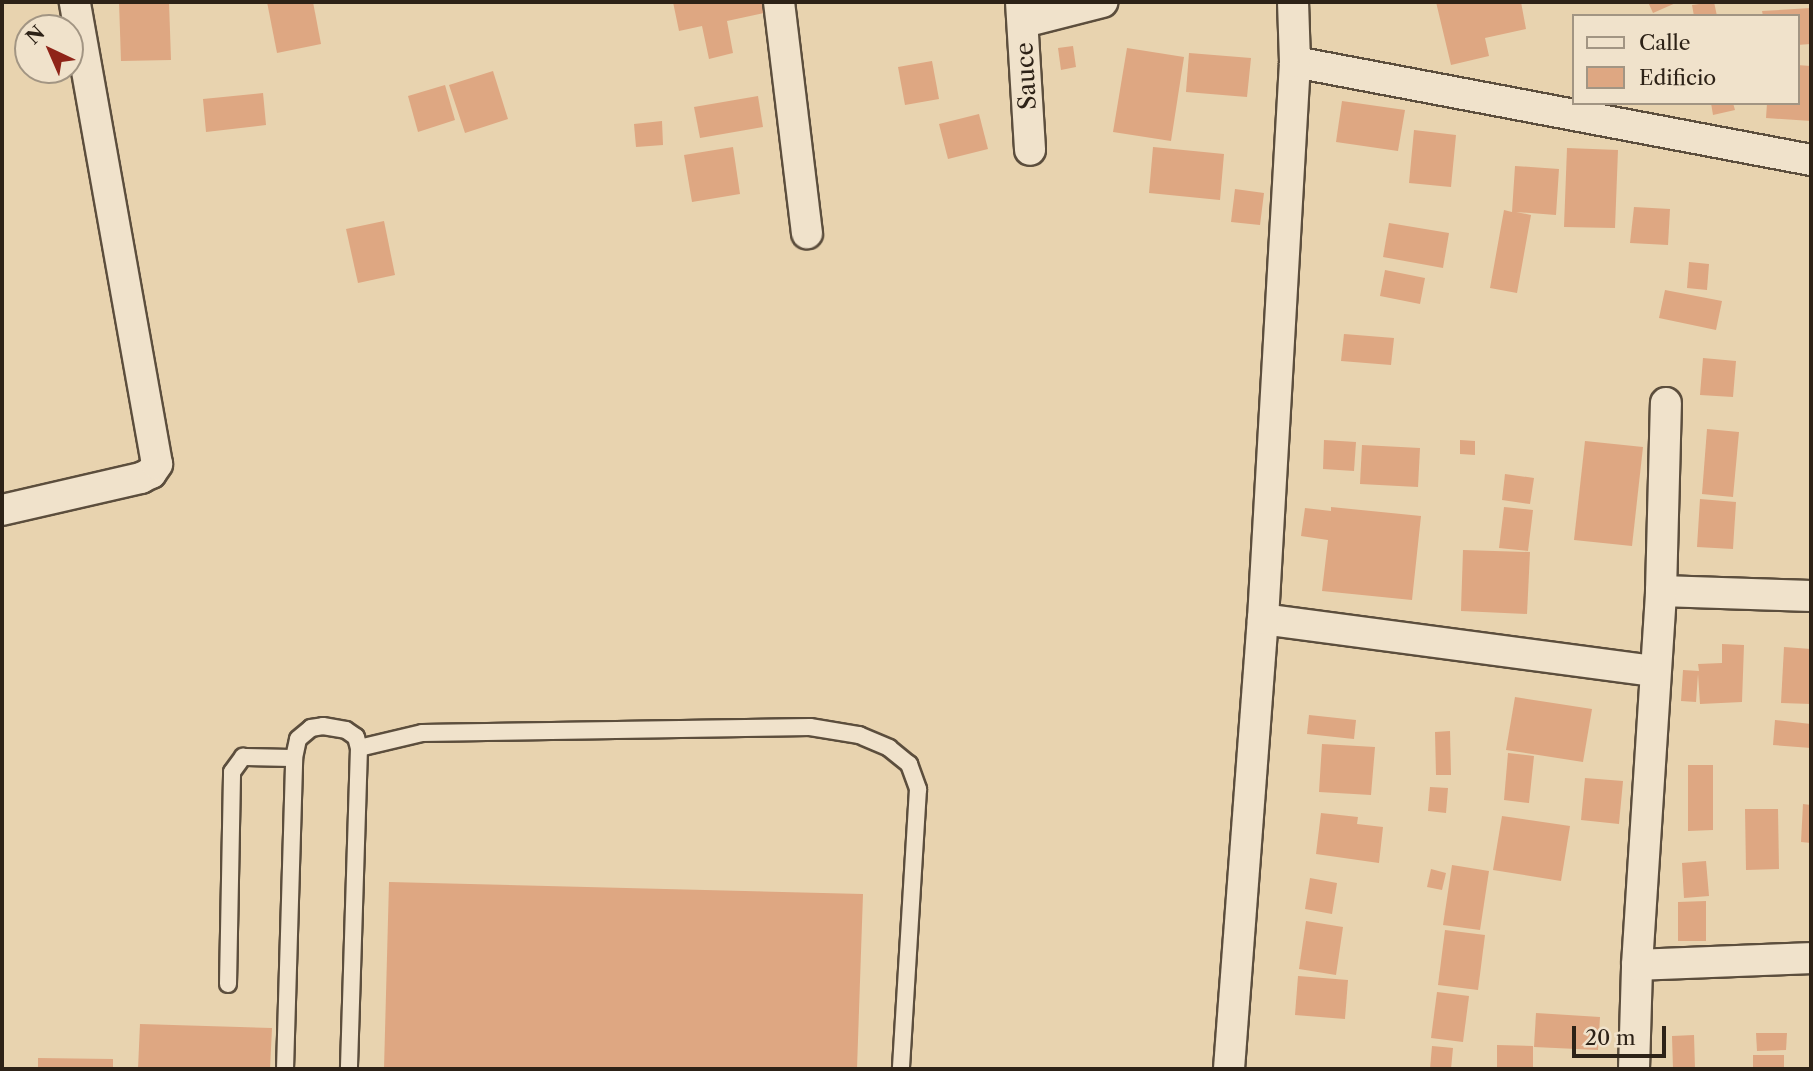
<!DOCTYPE html>
<html>
<head>
<meta charset="utf-8">
<style>
  body { margin:0 }
  #map { position:relative; width:1813px; height:1071px; overflow:hidden; background:#e8d3af; font-family:"Libre Caslon Text",serif }
  div>[style] { position:absolute }
  .building>* { inset:0; background:#dea782 }
  .roads { filter:drop-shadow(2px 0 #5c4e3d) drop-shadow(-2px 0 #5c4e3d) drop-shadow(0 2px #5c4e3d) drop-shadow(0 -2px #5c4e3d) }
  .lane>* { height:16px; margin:-8px; padding:0 8px; transform-origin:8px; border-radius:8px; background:#f0e2cb }
  .street>* { height:30px; margin:-15px; padding:0 15px; transform-origin:15px; border-radius:15px; background:#f0e2cb }
  span { translate:-50% -50%; white-space:nowrap; text-align:center; line-height:1.15; -webkit-text-stroke:5px #f0e2cb; paint-order:stroke }
  .street-label { font-size:24px; color:#2d2217 }
  .frame { position:absolute; inset:0; border:4px solid #2d2217; pointer-events:none }
  .legend { position:absolute; left:1572px; top:14px; width:228px; height:91px; box-sizing:border-box; background:#f0e2cb; border:2px solid #a29583; margin:0; padding:9px 12px; list-style:none; font-size:21px; color:#2d2217 }
  .legend li { display:flex; align-items:center; gap:14px; height:35px }
  .legend b { width:35px; border:2px solid #a29583 }
  .north { position:absolute; left:14px; top:14px; width:70px; height:70px; box-sizing:border-box; background:#f0e2cb; border:2px solid #a29583; border-radius:50%; rotate:316deg; font-size:19px; font-weight:700; line-height:28px; text-align:center; color:#2d2217 }
  .north::after { content:''; display:block; margin:auto; width:24px; height:32px; background:#8f2418; clip-path:polygon(50% 0,100% 100%,50% 72%,0 100%) }
  .scale { position:absolute; left:1572px; top:1026px; width:94px; height:32px; box-sizing:border-box; border:4px solid #2d2217; border-top:0; padding-left:9px; font-size:21px; line-height:24px; white-space:nowrap; color:#2d2217; -webkit-text-stroke:5px #f0e2cb; paint-order:stroke }
</style>
</head>
<body>
<div id="map">
  <div class="building">
    <div style="clip-path:polygon(119px 2px,169px 2px,171px 60px,121px 61px)"></div>
    <div style="clip-path:polygon(267px 2px,313px 2px,321px 44px,277px 53px)"></div>
    <div style="clip-path:polygon(673px 2px,765px 2px,768px 12px,727px 21px,733px 53px,709px 59px,702px 26px,679px 31px)"></div>
    <div style="clip-path:polygon(1436px 2px,1521px 2px,1526px 29px,1485px 38px,1489px 56px,1451px 65px)"></div>
    <div style="clip-path:polygon(1648px 2px,1678px 2px,1653px 13px)"></div>
    <div style="clip-path:polygon(1714px 2px,1717px 16px,1694px 16px,1692px 5px)"></div>
    <div style="clip-path:polygon(1811px 8px,1811px 44px,1797px 45px,1797px 16px,1763px 16px,1762px 11px)"></div>
    <div style="clip-path:polygon(1073px 46px,1076px 67px,1061px 70px,1058px 48px)"></div>
    <div style="clip-path:polygon(1127px 48px,1184px 57px,1171px 141px,1113px 132px)"></div>
    <div style="clip-path:polygon(1189px 53px,1251px 58px,1247px 97px,1186px 92px)"></div>
    <div style="clip-path:polygon(932px 61px,939px 99px,905px 105px,898px 67px)"></div>
    <div style="clip-path:polygon(1797px 65px,1811px 66px,1811px 121px,1766px 118px,1767px 103px,1797px 103px)"></div>
    <div style="clip-path:polygon(493px 71px,508px 119px,465px 133px,449px 85px)"></div>
    <div style="clip-path:polygon(445px 85px,455px 120px,418px 132px,408px 96px)"></div>
    <div style="clip-path:polygon(263px 93px,266px 125px,206px 132px,203px 99px)"></div>
    <div style="clip-path:polygon(758px 96px,763px 127px,700px 138px,694px 107px)"></div>
    <div style="clip-path:polygon(1342px 101px,1405px 110px,1398px 151px,1336px 142px)"></div>
    <div style="clip-path:polygon(1711px 103px,1733px 103px,1735px 110px,1713px 115px)"></div>
    <div style="clip-path:polygon(979px 114px,988px 149px,948px 159px,939px 124px)"></div>
    <div style="clip-path:polygon(662px 121px,663px 145px,636px 147px,634px 124px)"></div>
    <div style="clip-path:polygon(1414px 130px,1456px 135px,1451px 187px,1409px 183px)"></div>
    <div style="clip-path:polygon(733px 147px,740px 194px,692px 202px,684px 155px)"></div>
    <div style="clip-path:polygon(1153px 147px,1224px 154px,1220px 200px,1149px 193px)"></div>
    <div style="clip-path:polygon(1567px 148px,1618px 150px,1615px 228px,1564px 227px)"></div>
    <div style="clip-path:polygon(1515px 166px,1559px 169px,1556px 215px,1516px 212px,1531px 215px,1517px 293px,1490px 288px,1504px 210px,1512px 212px)"></div>
    <div style="clip-path:polygon(1235px 189px,1264px 193px,1260px 225px,1231px 222px)"></div>
    <div style="clip-path:polygon(1634px 207px,1670px 209px,1668px 245px,1630px 243px)"></div>
    <div style="clip-path:polygon(384px 221px,395px 275px,358px 283px,346px 229px)"></div>
    <div style="clip-path:polygon(1389px 223px,1449px 233px,1443px 268px,1383px 257px)"></div>
    <div style="clip-path:polygon(1689px 262px,1709px 264px,1707px 290px,1687px 288px)"></div>
    <div style="clip-path:polygon(1385px 270px,1425px 278px,1420px 304px,1380px 296px)"></div>
    <div style="clip-path:polygon(1665px 290px,1722px 301px,1716px 330px,1659px 318px)"></div>
    <div style="clip-path:polygon(1344px 334px,1394px 338px,1391px 365px,1341px 361px)"></div>
    <div style="clip-path:polygon(1703px 358px,1736px 361px,1733px 397px,1700px 395px)"></div>
    <div style="clip-path:polygon(1707px 429px,1739px 432px,1733px 497px,1702px 494px)"></div>
    <div style="clip-path:polygon(1324px 440px,1356px 442px,1354px 471px,1323px 469px)"></div>
    <div style="clip-path:polygon(1460px 440px,1475px 441px,1475px 455px,1460px 454px)"></div>
    <div style="clip-path:polygon(1585px 441px,1643px 447px,1632px 546px,1574px 540px)"></div>
    <div style="clip-path:polygon(1362px 445px,1420px 448px,1418px 487px,1360px 484px)"></div>
    <div style="clip-path:polygon(1505px 474px,1534px 478px,1530px 504px,1502px 500px)"></div>
    <div style="clip-path:polygon(1700px 499px,1736px 502px,1733px 549px,1697px 547px)"></div>
    <div style="clip-path:polygon(1331px 507px,1421px 516px,1412px 600px,1322px 591px,1328px 540px,1301px 536px,1305px 508px,1331px 511px)"></div>
    <div style="clip-path:polygon(1504px 507px,1533px 510px,1528px 551px,1499px 548px)"></div>
    <div style="clip-path:polygon(1463px 550px,1530px 552px,1527px 614px,1461px 611px)"></div>
    <div style="clip-path:polygon(1722px 644px,1744px 645px,1742px 702px,1700px 704px,1698px 674px,1696px 702px,1681px 701px,1683px 670px,1699px 671px,1698px 664px,1722px 663px)"></div>
    <div style="clip-path:polygon(1784px 647px,1811px 649px,1811px 704px,1781px 703px)"></div>
    <div style="clip-path:polygon(1515px 697px,1592px 709px,1583px 762px,1506px 750px)"></div>
    <div style="clip-path:polygon(1309px 715px,1356px 720px,1354px 739px,1307px 734px)"></div>
    <div style="clip-path:polygon(1775px 720px,1811px 724px,1811px 748px,1773px 745px)"></div>
    <div style="clip-path:polygon(1450px 731px,1451px 775px,1436px 775px,1435px 732px)"></div>
    <div style="clip-path:polygon(1322px 744px,1375px 747px,1371px 795px,1319px 792px)"></div>
    <div style="clip-path:polygon(1508px 753px,1534px 756px,1529px 803px,1504px 800px)"></div>
    <div style="clip-path:polygon(1688px 765px,1713px 765px,1713px 830px,1688px 831px)"></div>
    <div style="clip-path:polygon(1585px 778px,1623px 781px,1619px 824px,1581px 820px)"></div>
    <div style="clip-path:polygon(1430px 787px,1448px 788px,1446px 813px,1428px 811px)"></div>
    <div style="clip-path:polygon(1803px 804px,1811px 805px,1811px 843px,1801px 842px)"></div>
    <div style="clip-path:polygon(1745px 809px,1778px 809px,1779px 869px,1746px 870px)"></div>
    <div style="clip-path:polygon(1321px 813px,1358px 817px,1357px 824px,1383px 827px,1379px 863px,1316px 854px)"></div>
    <div style="clip-path:polygon(1502px 816px,1570px 826px,1561px 881px,1493px 870px)"></div>
    <div style="clip-path:polygon(1706px 861px,1709px 896px,1684px 898px,1682px 863px)"></div>
    <div style="clip-path:polygon(1452px 865px,1489px 871px,1480px 930px,1443px 925px)"></div>
    <div style="clip-path:polygon(1431px 869px,1446px 873px,1442px 890px,1427px 887px)"></div>
    <div style="clip-path:polygon(1310px 878px,1337px 883px,1332px 914px,1305px 909px)"></div>
    <div style="clip-path:polygon(389px 882px,863px 894px,857px 1069px,384px 1069px)"></div>
    <div style="clip-path:polygon(1706px 901px,1706px 941px,1678px 941px,1678px 902px)"></div>
    <div style="clip-path:polygon(1306px 921px,1343px 927px,1336px 975px,1299px 969px)"></div>
    <div style="clip-path:polygon(1445px 930px,1485px 935px,1478px 990px,1438px 985px)"></div>
    <div style="clip-path:polygon(1298px 976px,1348px 980px,1345px 1019px,1295px 1015px)"></div>
    <div style="clip-path:polygon(1437px 992px,1469px 996px,1463px 1042px,1431px 1038px)"></div>
    <div style="clip-path:polygon(1536px 1013px,1600px 1017px,1598px 1050px,1534px 1047px)"></div>
    <div style="clip-path:polygon(140px 1024px,272px 1028px,270px 1069px,138px 1069px)"></div>
    <div style="clip-path:polygon(1756px 1033px,1787px 1033px,1786px 1050px,1757px 1051px)"></div>
    <div style="clip-path:polygon(1694px 1035px,1695px 1069px,1673px 1069px,1672px 1036px)"></div>
    <div style="clip-path:polygon(1497px 1045px,1533px 1046px,1533px 1069px,1497px 1069px)"></div>
    <div style="clip-path:polygon(1432px 1046px,1453px 1048px,1451px 1069px,1430px 1069px)"></div>
    <div style="clip-path:polygon(1753px 1055px,1784px 1055px,1784px 1069px,1753px 1069px)"></div>
    <div style="clip-path:polygon(38px 1058px,113px 1059px,113px 1069px,38px 1069px)"></div>
  </div>
  <div class="roads">
    <div class="lane">
      <div style="left:359px;top:748px;width:65px;rotate:-13.4deg"></div>
      <div style="left:422px;top:733px;width:388px;rotate:-0.9deg"></div>
      <div style="left:810px;top:727px;width:50px;rotate:9.3deg"></div>
      <div style="left:859px;top:735px;width:33px;rotate:23deg"></div>
      <div style="left:889px;top:748px;width:26px;rotate:39deg"></div>
      <div style="left:909px;top:764px;width:27px;rotate:70deg"></div>
      <div style="left:918px;top:789px;width:281px;rotate:93.5deg"></div>
      <div style="left:228px;top:984px;width:212px;rotate:-88.9deg"></div>
      <div style="left:232px;top:772px;width:19px;rotate:-54deg"></div>
      <div style="left:243px;top:757px;width:51px;rotate:1.1deg"></div>
      <div style="left:285px;top:1069px;width:311px;rotate:-88.3deg"></div>
      <div style="left:294px;top:758px;width:19px;rotate:-78deg"></div>
      <div style="left:298px;top:739px;width:17px;rotate:-40deg"></div>
      <div style="left:311px;top:728px;width:12px;rotate:-9deg"></div>
      <div style="left:323px;top:726px;width:23px;rotate:10deg"></div>
      <div style="left:346px;top:730px;width:12px;rotate:35deg"></div>
      <div style="left:356px;top:737px;width:11px;rotate:75deg"></div>
      <div style="left:359px;top:748px;width:321px;rotate:91.8deg"></div>
    </div>
    <div class="street">
      <div style="left:779px;top:2px;width:233px;rotate:83.1deg"></div>
      <div style="left:1021px;top:2px;width:148px;rotate:86.5deg"></div>
      <div style="left:1024px;top:22px;width:81px;rotate:-14.4deg"></div>
      <div style="left:1295px;top:62px;width:525px;rotate:10.75deg"></div>
      <div style="left:2px;top:510px;width:143px;rotate:-13deg"></div>
      <div style="left:141px;top:478px;width:11px;rotate:-27deg"></div>
      <div style="left:151px;top:473px;width:11px;rotate:-56deg"></div>
      <div style="left:157px;top:464px;width:469px;rotate:-100.1deg"></div>
      <div style="left:1661px;top:591px;width:150px;rotate:1.9deg"></div>
      <div style="left:1263px;top:619px;width:395px;rotate:7.6deg"></div>
      <div style="left:1637px;top:965px;width:174px;rotate:-2.3deg"></div>
      <div style="left:1229px;top:1069px;width:451px;rotate:-85.7deg"></div>
      <div style="left:1263px;top:619px;width:558px;rotate:-86.71deg"></div>
      <div style="left:1295px;top:62px;width:60px;rotate:-91.9deg"></div>
      <div style="left:1634px;top:1069px;width:104px;rotate:-88.3deg"></div>
      <div style="left:1637px;top:965px;width:375px;rotate:-86.3deg"></div>
      <div style="left:1661px;top:591px;width:188px;rotate:-88.5deg"></div>
    </div>
  </div>
  <div class="street-label">
    <span style="left:1026px;top:76px;rotate:-93deg">Sauce</span>
  </div>
  <div class="frame"></div>
  <ul class="legend">
  <li><b style="height:9px;background:#f0e2cb"></b>Calle</li>
  <li><b style="height:19px;background:#dea782"></b>Edificio</li>
  </ul>
  <div class="north">N</div>
  <div class="scale">20 m</div>
</div>
</body>
</html>
